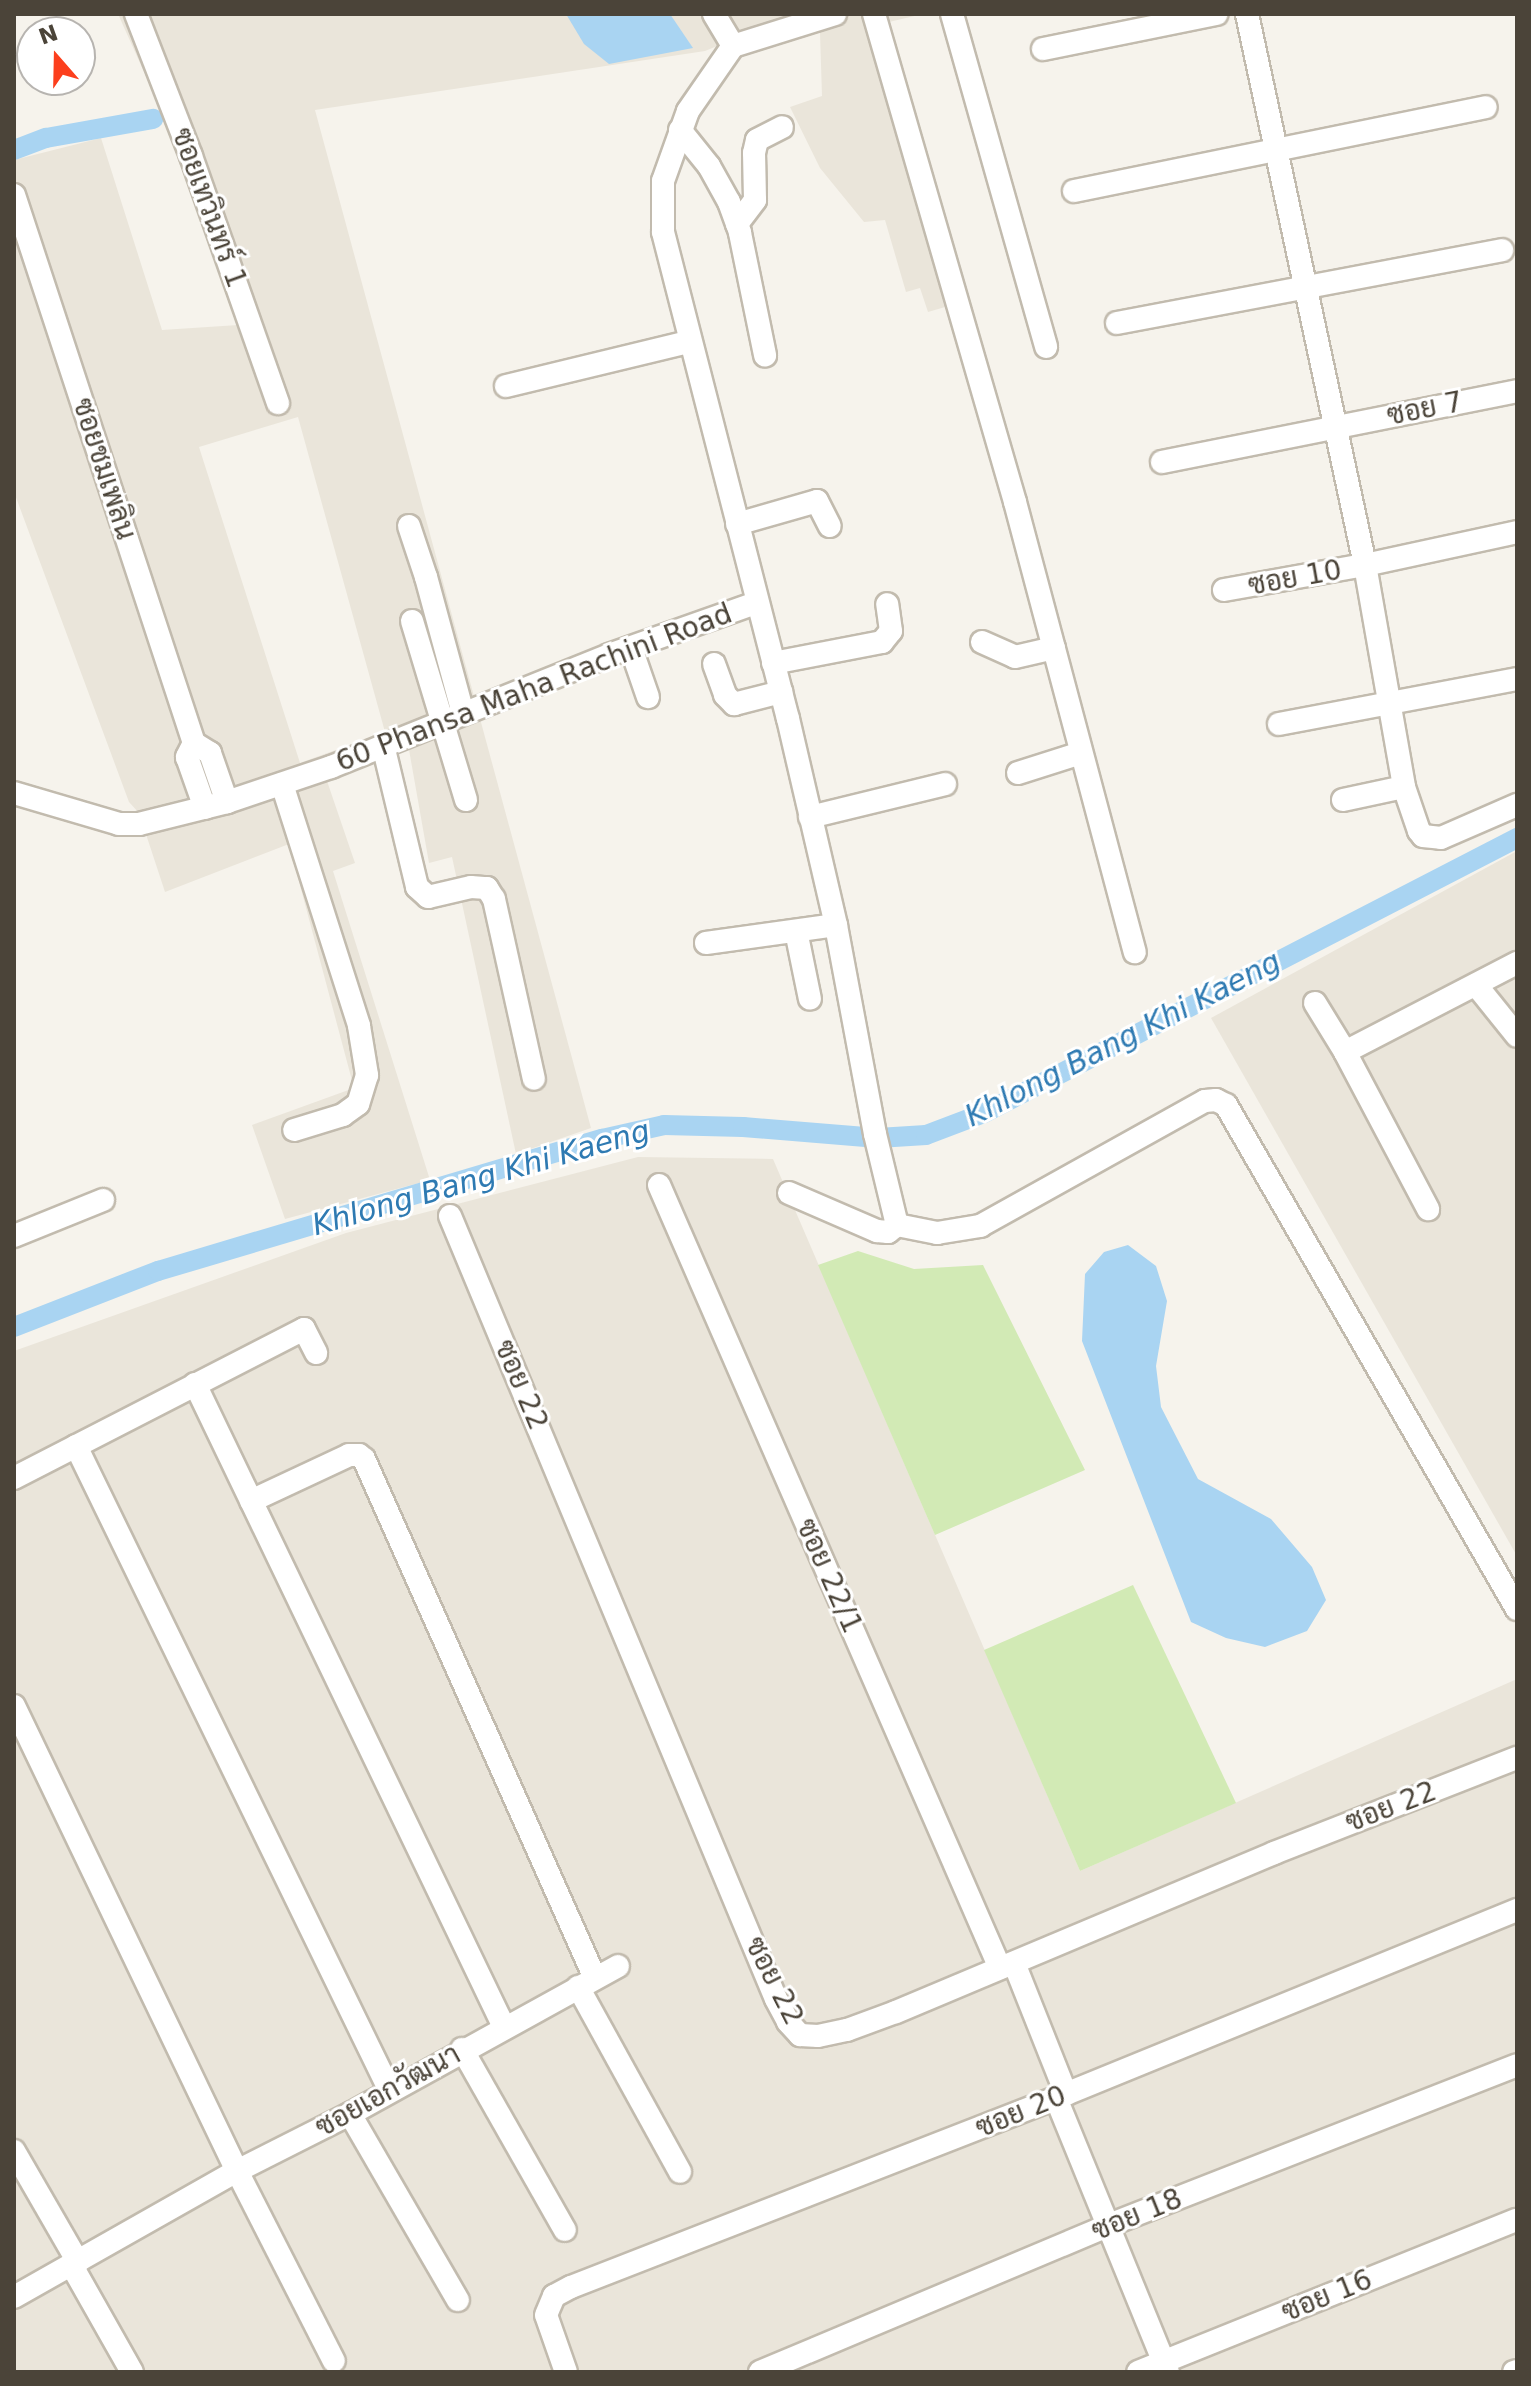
<!DOCTYPE html>
<html>
<head>
<meta charset="utf-8">
<style>
  body { margin:0 }
  #map { position:relative; width:1531px; height:2386px; overflow:hidden; background:#f6f3ec; font-family:"DejaVu Sans",Sarabun,sans-serif }
  div>[style] { position:absolute }
  .residential>* { inset:0; background:#eae5da }
  .green>* { inset:0; background:#d2eab5 }
  .water>* { inset:0; background:#a9d4f2 }
  .canal>* { height:20px; margin:-10px; padding:0 10px; transform-origin:10px; border-radius:10px; background:#a9d4f2 }
  .roads { filter:drop-shadow(2px 0 #c2bbae) drop-shadow(-2px 0 #c2bbae) drop-shadow(0 2px #c2bbae) drop-shadow(0 -2px #c2bbae) }
  .minor>* { height:22px; margin:-11px; padding:0 11px; transform-origin:11px; border-radius:11px; background:#fff }
  span { translate:-50% -50%; white-space:nowrap; text-align:center; line-height:1.15; -webkit-text-stroke:6px #fff; paint-order:stroke }
  .street-label { font-size:28px; color:#4b4439 }
  .water-label { font-size:30px; color:#2e7ab2; font-style:italic }
  .frame { position:absolute; inset:0; border:16px solid #4b4439; pointer-events:none }
  .north { position:absolute; left:16px; top:16px; width:80px; height:80px; box-sizing:border-box; background:#fff; border:2px solid #b7b4b0; border-radius:50%; rotate:340deg; font-size:22px; font-weight:700; line-height:32px; text-align:center; color:#4b4439 }
  .north::after { content:''; display:block; margin:auto; width:28px; height:36px; background:#fc3f1d; clip-path:polygon(50% 0,100% 100%,50% 72%,0 100%) }
</style>
</head>
<body>
<div id="map">
  <div class="residential">
    <div style="clip-path:polygon(evenodd,118px 14px,796px 14px,705px 51px,315px 110px,591px 1128px,516px 1154px,452px 857px,429px 863px,408px 744px,327px 781px,355px 863px,333px 871px,430px 1180px,285px 1219px,252px 1125px,354px 1088px,289px 844px,165px 892px,139px 813px,129px 802px,14px 492px,14px 160px,101px 138px,162px 330px,238px 325px,171px 132px,118px 14px,298px 417px,385px 732px,300px 763px,199px 447px,298px 417px)"></div>
    <div style="clip-path:polygon(813px 14px,923px 14px,889px 22px,969px 300px,928px 312px,920px 288px,906px 292px,885px 220px,864px 222px,820px 168px,790px 107px,822px 96px,820px 33px)"></div>
    <div style="clip-path:polygon(1517px 851px,1517px 1556px,1211px 1018px)"></div>
    <div style="clip-path:polygon(638px 1157px,773px 1159px,1080px 1871px,1517px 1679px,1517px 2372px,14px 2372px,14px 1351px,346px 1233px)"></div>
  </div>
  <div class="green">
    <div style="clip-path:polygon(858px 1251px,914px 1269px,983px 1265px,1085px 1470px,935px 1535px,818px 1265px)"></div>
    <div style="clip-path:polygon(1133px 1585px,1236px 1803px,1080px 1871px,984px 1650px)"></div>
  </div>
  <div class="water">
    <div style="clip-path:polygon(566px 14px,670px 14px,693px 48px,609px 64px,584px 44px)"></div>
    <div style="clip-path:polygon(1128px 1245px,1156px 1266px,1167px 1301px,1156px 1366px,1161px 1407px,1198px 1479px,1271px 1519px,1312px 1567px,1326px 1600px,1307px 1631px,1265px 1647px,1226px 1638px,1191px 1622px,1082px 1341px,1085px 1274px,1104px 1252px)"></div>
  </div>
  <div class="canal">
    <div style="left:14px;top:150px;width:34px;rotate:-21deg"></div>
    <div style="left:46px;top:138px;width:109px;rotate:-10.1deg"></div>
    <div style="left:14px;top:1327px;width:155px;rotate:-21.3deg"></div>
    <div style="left:158px;top:1271px;width:463px;rotate:-16.6deg"></div>
    <div style="left:602px;top:1139px;width:64px;rotate:-12.7deg"></div>
    <div style="left:664px;top:1125px;width:79px;rotate:1.5deg"></div>
    <div style="left:743px;top:1127px;width:135px;rotate:4.7deg"></div>
    <div style="left:878px;top:1138px;width:48px;rotate:-3.6deg"></div>
    <div style="left:926px;top:1135px;width:62px;rotate:-20.8deg"></div>
    <div style="left:984px;top:1113px;width:600px;rotate:-27.29deg"></div>
  </div>
  <div class="roads">
    <div class="minor">
      <div style="left:136px;top:14px;width:152px;rotate:68.8deg"></div>
      <div style="left:191px;top:156px;width:262px;rotate:70.6deg"></div>
      <div style="left:714px;top:14px;width:37px;rotate:59deg"></div>
      <div style="left:874px;top:14px;width:508px;rotate:73.88deg"></div>
      <div style="left:1015px;top:502px;width:466px;rotate:75.1deg"></div>
      <div style="left:952px;top:14px;width:346px;rotate:74.2deg"></div>
      <div style="left:1247px;top:14px;width:563px;rotate:77.91deg"></div>
      <div style="left:1365px;top:565px;width:225px;rotate:80deg"></div>
      <div style="left:1404px;top:787px;width:46px;rotate:71.2deg"></div>
      <div style="left:1419px;top:831px;width:6px;rotate:51deg"></div>
      <div style="left:1423px;top:836px;width:18px;rotate:6deg"></div>
      <div style="left:1441px;top:838px;width:83px;rotate:-23.5deg"></div>
      <div style="left:1043px;top:49px;width:177px;rotate:-11.4deg"></div>
      <div style="left:680px;top:130px;width:46px;rotate:51.1deg"></div>
      <div style="left:709px;top:166px;width:41px;rotate:60.9deg"></div>
      <div style="left:729px;top:202px;width:33px;rotate:70deg"></div>
      <div style="left:740px;top:233px;width:125px;rotate:78.4deg"></div>
      <div style="left:1074px;top:191px;width:420px;rotate:-11.5deg"></div>
      <div style="left:14px;top:195px;width:577px;rotate:71.82deg"></div>
      <div style="left:194px;top:743px;width:19px;rotate:32deg"></div>
      <div style="left:210px;top:753px;width:52px;rotate:70.9deg"></div>
      <div style="left:737px;top:224px;width:30px;rotate:-53deg"></div>
      <div style="left:755px;top:200px;width:47px;rotate:-91.2deg"></div>
      <div style="left:754px;top:153px;width:13px;rotate:-77deg"></div>
      <div style="left:757px;top:140px;width:28px;rotate:-27deg"></div>
      <div style="left:1117px;top:323px;width:392px;rotate:-10.7deg"></div>
      <div style="left:506px;top:386px;width:187px;rotate:-13.6deg"></div>
      <div style="left:1162px;top:462px;width:362px;rotate:-11.3deg"></div>
      <div style="left:737px;top:524px;width:83px;rotate:-16deg"></div>
      <div style="left:817px;top:501px;width:28px;rotate:63deg"></div>
      <div style="left:409px;top:526px;width:54px;rotate:71.6deg"></div>
      <div style="left:426px;top:577px;width:141px;rotate:74.8deg"></div>
      <div style="left:1224px;top:590px;width:143px;rotate:-10.1deg"></div>
      <div style="left:1365px;top:565px;width:156px;rotate:-12.2deg"></div>
      <div style="left:412px;top:621px;width:187px;rotate:73.2deg"></div>
      <div style="left:982px;top:642px;width:36px;rotate:24deg"></div>
      <div style="left:1015px;top:657px;width:40px;rotate:-13deg"></div>
      <div style="left:631px;top:648px;width:52px;rotate:70.9deg"></div>
      <div style="left:773px;top:663px;width:111px;rotate:-10.9deg"></div>
      <div style="left:882px;top:642px;width:14px;rotate:-51deg"></div>
      <div style="left:891px;top:631px;width:27px;rotate:-98deg"></div>
      <div style="left:714px;top:664px;width:33px;rotate:70deg"></div>
      <div style="left:725px;top:695px;width:13px;rotate:45deg"></div>
      <div style="left:734px;top:704px;width:49px;rotate:-14.3deg"></div>
      <div style="left:1279px;top:724px;width:242px;rotate:-10.7deg"></div>
      <div style="left:194px;top:743px;width:16px;rotate:117deg"></div>
      <div style="left:187px;top:757px;width:54px;rotate:70.6deg"></div>
      <div style="left:383px;top:745px;width:146px;rotate:76.5deg"></div>
      <div style="left:417px;top:887px;width:15px;rotate:42deg"></div>
      <div style="left:428px;top:897px;width:44px;rotate:-13.1deg"></div>
      <div style="left:471px;top:887px;width:16px;rotate:4deg"></div>
      <div style="left:487px;top:888px;width:13px;rotate:58deg"></div>
      <div style="left:494px;top:899px;width:184px;rotate:77.5deg"></div>
      <div style="left:1018px;top:773px;width:66px;rotate:-17.6deg"></div>
      <div style="left:282px;top:784px;width:254px;rotate:72.3deg"></div>
      <div style="left:359px;top:1026px;width:50px;rotate:80.7deg"></div>
      <div style="left:367px;top:1075px;width:30px;rotate:107deg"></div>
      <div style="left:358px;top:1104px;width:19px;rotate:144deg"></div>
      <div style="left:343px;top:1115px;width:51px;rotate:163deg"></div>
      <div style="left:14px;top:793px;width:109px;rotate:16.4deg"></div>
      <div style="left:119px;top:824px;width:20px"></div>
      <div style="left:139px;top:824px;width:91px;rotate:-14deg"></div>
      <div style="left:227px;top:802px;width:110px;rotate:-18.6deg"></div>
      <div style="left:331px;top:767px;width:300px;rotate:-21.9deg"></div>
      <div style="left:609px;top:655px;width:156px;rotate:-19.5deg"></div>
      <div style="left:1343px;top:800px;width:62px;rotate:-12deg"></div>
      <div style="left:810px;top:817px;width:139px;rotate:-13.7deg"></div>
      <div style="left:796px;top:931px;width:69px;rotate:78.4deg"></div>
      <div style="left:706px;top:943px;width:131px;rotate:-7.9deg"></div>
      <div style="left:1476px;top:985px;width:65px;rotate:51.2deg"></div>
      <div style="left:1315px;top:1003px;width:57px;rotate:58.5deg"></div>
      <div style="left:1345px;top:1052px;width:178px;rotate:62.1deg"></div>
      <div style="left:1345px;top:1052px;width:194px;rotate:-27.4deg"></div>
      <div style="left:659px;top:1185px;width:854px;rotate:66.47deg"></div>
      <div style="left:789px;top:1193px;width:96px;rotate:23.4deg"></div>
      <div style="left:877px;top:1231px;width:11px;rotate:5deg"></div>
      <div style="left:888px;top:1232px;width:11px;rotate:-38deg"></div>
      <div style="left:897px;top:1225px;width:94px;rotate:-103.6deg"></div>
      <div style="left:875px;top:1134px;width:213px;rotate:-100.6deg"></div>
      <div style="left:836px;top:925px;width:212px;rotate:-103.1deg"></div>
      <div style="left:788px;top:719px;width:503px;rotate:-104.4deg"></div>
      <div style="left:663px;top:232px;width:51px;rotate:-90deg"></div>
      <div style="left:663px;top:181px;width:74px;rotate:-70.3deg"></div>
      <div style="left:688px;top:111px;width:79px;rotate:-55.3deg"></div>
      <div style="left:733px;top:46px;width:107px;rotate:-17.4deg"></div>
      <div style="left:450px;top:1216px;width:848px;rotate:67.4deg"></div>
      <div style="left:776px;top:1999px;width:26px;rotate:62deg"></div>
      <div style="left:788px;top:2022px;width:18px;rotate:47deg"></div>
      <div style="left:800px;top:2035px;width:18px;rotate:3deg"></div>
      <div style="left:818px;top:2036px;width:30px;rotate:-12deg"></div>
      <div style="left:847px;top:2030px;width:52px;rotate:-20.2deg"></div>
      <div style="left:896px;top:2012px;width:410px;rotate:-22.8deg"></div>
      <div style="left:1274px;top:1853px;width:261px;rotate:-21.4deg"></div>
      <div style="left:897px;top:1225px;width:41px;rotate:11.3deg"></div>
      <div style="left:937px;top:1233px;width:44px;rotate:-9.2deg"></div>
      <div style="left:980px;top:1226px;width:257px;rotate:-29.1deg"></div>
      <div style="left:1205px;top:1101px;width:11px;rotate:-5deg"></div>
      <div style="left:1216px;top:1100px;width:11px;rotate:27deg"></div>
      <div style="left:1226px;top:1105px;width:582px;rotate:60deg"></div>
      <div style="left:14px;top:1236px;width:96px;rotate:-22deg"></div>
      <div style="left:195px;top:1384px;width:713px;rotate:64.33deg"></div>
      <div style="left:76px;top:1446px;width:717px;rotate:64.04deg"></div>
      <div style="left:14px;top:1478px;width:326px;rotate:-27.2deg"></div>
      <div style="left:304px;top:1329px;width:27px;rotate:63deg"></div>
      <div style="left:251px;top:1501px;width:108px;rotate:-25.1deg"></div>
      <div style="left:349px;top:1455px;width:10px"></div>
      <div style="left:359px;top:1455px;width:6px;rotate:39deg"></div>
      <div style="left:364px;top:1459px;width:568px;rotate:66.01deg"></div>
      <div style="left:14px;top:1706px;width:516px;rotate:64.38deg"></div>
      <div style="left:237px;top:2171px;width:213px;rotate:63deg"></div>
      <div style="left:1014px;top:1963px;width:141px;rotate:68.3deg"></div>
      <div style="left:578px;top:1987px;width:211px;rotate:61.1deg"></div>
      <div style="left:462px;top:2049px;width:208px;rotate:60.4deg"></div>
      <div style="left:1056px;top:2098px;width:296px;rotate:67.8deg"></div>
      <div style="left:350px;top:2114px;width:215px;rotate:59.9deg"></div>
      <div style="left:14px;top:2151px;width:128px;rotate:60deg"></div>
      <div style="left:72px;top:2266px;width:122px;rotate:60.5deg"></div>
      <div style="left:14px;top:2297px;width:256px;rotate:-29.5deg"></div>
      <div style="left:237px;top:2171px;width:127px;rotate:-26.8deg"></div>
      <div style="left:350px;top:2114px;width:306px;rotate:-28.9deg"></div>
      <div style="left:566px;top:2372px;width:60px;rotate:-109.3deg"></div>
      <div style="left:546px;top:2315px;width:21px;rotate:-67deg"></div>
      <div style="left:554px;top:2296px;width:19px;rotate:-28deg"></div>
      <div style="left:571px;top:2287px;width:521px;rotate:-21.29deg"></div>
      <div style="left:1056px;top:2098px;width:498px;rotate:-22.2deg"></div>
      <div style="left:760px;top:2372px;width:379px;rotate:-22.8deg"></div>
      <div style="left:1109px;top:2225px;width:438px;rotate:-21.4deg"></div>
      <div style="left:1138px;top:2372px;width:408px;rotate:-21.9deg"></div>
      <div style="left:1514px;top:2372px;width:3px;rotate:-18deg"></div>
    </div>
  </div>
  <div class="street-label">
    <span style="left:209px;top:208px;rotate:70deg">ซอยเทวินทร์ 1</span>
    <span style="left:1425px;top:409px;rotate:-11deg">ซอย 7</span>
    <span style="left:104px;top:469px;rotate:72deg">ซอยชมเพลิน</span>
    <span style="left:1295px;top:578px;rotate:-10deg">ซอย 10</span>
    <span style="left:534px;top:688px;rotate:-21deg">60 Phansa Maha Rachini Road</span>
    <span style="left:521px;top:1385px;rotate:67deg">ซอย 22</span>
    <span style="left:829px;top:1576px;rotate:66deg">ซอย 22/1</span>
    <span style="left:1391px;top:1807px;rotate:-21deg">ซอย 22</span>
    <span style="left:774px;top:1981px;rotate:63deg">ซอย 22</span>
    <span style="left:388px;top:2091px;rotate:-29deg">ซอยเอกวัฒนา</span>
    <span style="left:1021px;top:2112px;rotate:-22deg">ซอย 20</span>
    <span style="left:1137px;top:2215px;rotate:-22deg">ซอย 18</span>
    <span style="left:1327px;top:2296px;rotate:-22deg">ซอย 16</span>
  </div>
  <div class="water-label">
    <span style="left:1123px;top:1039px;rotate:-27deg">Khlong Bang Khi Kaeng</span>
    <span style="left:481px;top:1178px;rotate:-16deg">Khlong Bang Khi Kaeng</span>
  </div>
  <div class="frame"></div>
  <div class="north">N</div>
</div>
</body>
</html>
